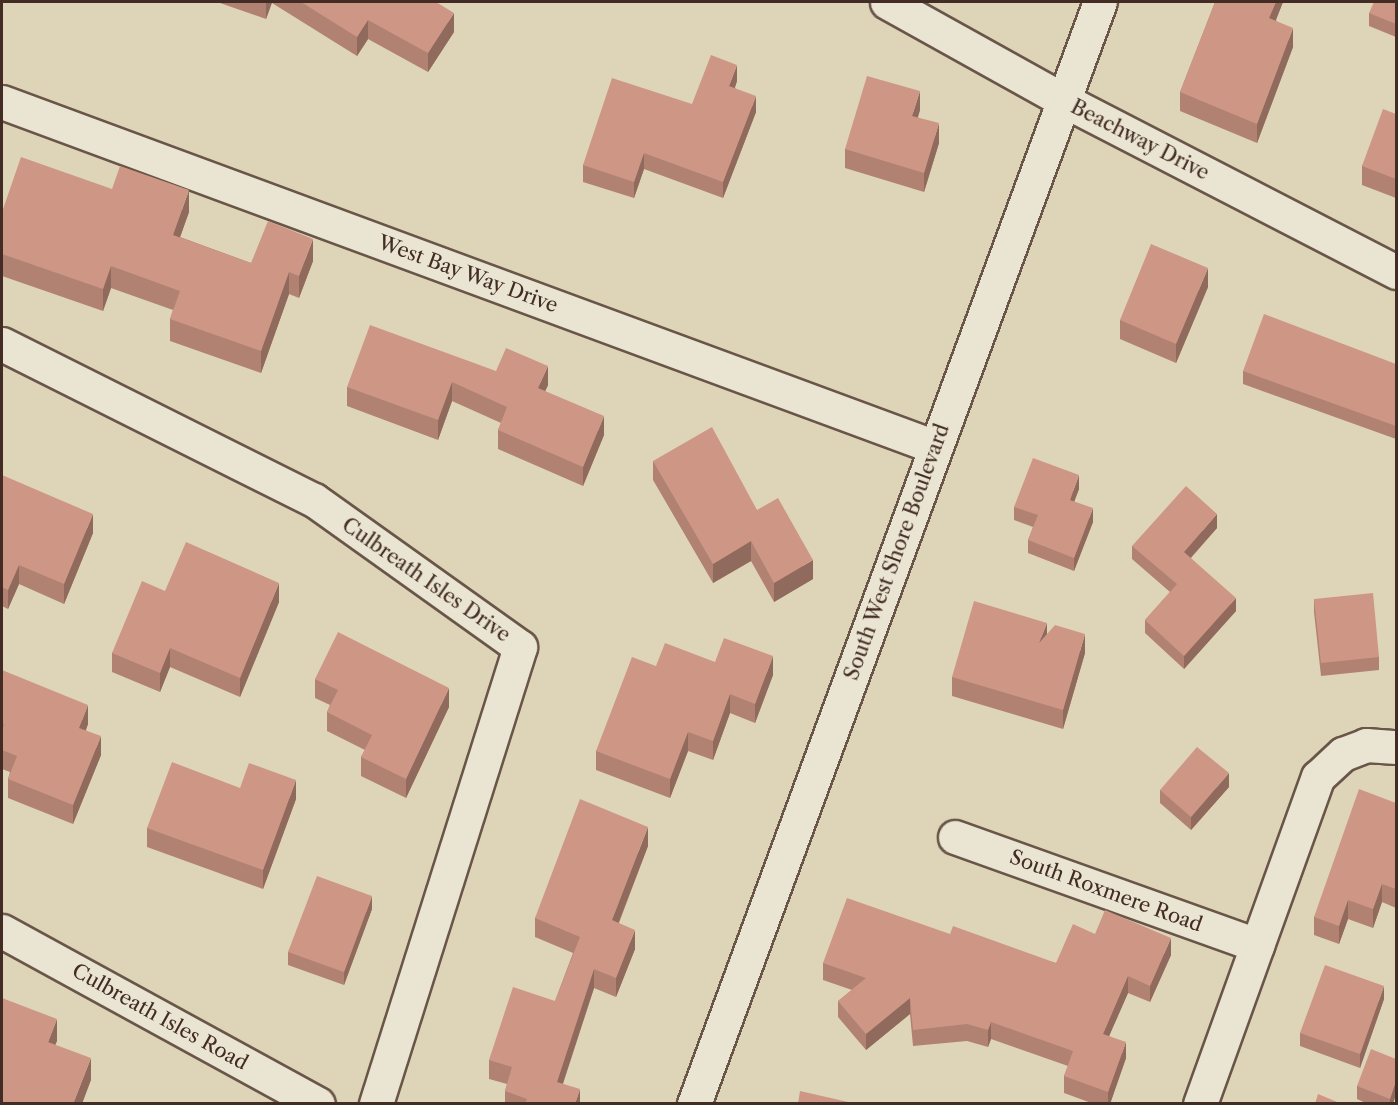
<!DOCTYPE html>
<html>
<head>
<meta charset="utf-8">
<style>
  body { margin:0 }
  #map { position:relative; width:1398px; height:1105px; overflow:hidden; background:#ded5b9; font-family:"Libre Caslon Text",serif }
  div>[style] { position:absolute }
  .roads { filter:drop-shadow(2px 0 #695648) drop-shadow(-2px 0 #695648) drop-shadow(0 2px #695648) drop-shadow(0 -2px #695648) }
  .minor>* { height:33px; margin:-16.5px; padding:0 16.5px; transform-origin:16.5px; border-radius:16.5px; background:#eae4d2 }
  .wall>* { inset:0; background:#b18272 }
  .shaded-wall>* { inset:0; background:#906a5d }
  .building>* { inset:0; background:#ce9785 }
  span { translate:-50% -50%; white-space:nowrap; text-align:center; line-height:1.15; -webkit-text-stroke:5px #eae4d2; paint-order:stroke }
  .street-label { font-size:20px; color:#422c23 }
  .frame { position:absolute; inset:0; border:3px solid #422c23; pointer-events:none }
</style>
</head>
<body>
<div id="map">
  <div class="roads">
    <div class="minor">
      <div style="left:887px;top:2px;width:201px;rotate:29.1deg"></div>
      <div style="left:1063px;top:100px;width:375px;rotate:27.3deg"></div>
      <div style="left:2px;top:102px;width:995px;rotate:20.29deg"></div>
      <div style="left:2px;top:344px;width:349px;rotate:26.6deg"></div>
      <div style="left:314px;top:500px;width:253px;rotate:35.5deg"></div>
      <div style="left:520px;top:647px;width:479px;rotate:107.5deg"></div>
      <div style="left:955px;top:837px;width:321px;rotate:19.7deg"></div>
      <div style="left:2px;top:931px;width:360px;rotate:28.7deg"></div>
      <div style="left:694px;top:1104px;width:1174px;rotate:-69.78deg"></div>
      <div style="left:1200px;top:1104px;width:348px;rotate:-70.2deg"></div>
      <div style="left:1318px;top:777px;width:34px;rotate:-43deg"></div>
      <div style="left:1343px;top:754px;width:25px;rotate:-21deg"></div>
      <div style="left:1366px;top:745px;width:30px;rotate:4deg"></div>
    </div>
  </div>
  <div class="wall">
    <div style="clip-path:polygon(217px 2px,436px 2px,454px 32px,428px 72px,368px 39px,357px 56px,272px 3px,266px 19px)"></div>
    <div style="clip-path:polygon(1215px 2px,1283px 2px,1276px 20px,1293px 47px,1257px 143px,1180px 111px,1180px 92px)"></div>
    <div style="clip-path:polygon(1396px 2px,1396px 37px,1369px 26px,1369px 13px)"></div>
    <div style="clip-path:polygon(737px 81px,735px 88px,756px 112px,723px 198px,644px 169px,634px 198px,583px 182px,583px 165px,692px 104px)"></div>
    <div style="clip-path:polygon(920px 110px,918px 117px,939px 143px,924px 192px,845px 168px,845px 149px)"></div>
    <div style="clip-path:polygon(1396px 114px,1396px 198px,1362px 185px,1362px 166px)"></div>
    <div style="clip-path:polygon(112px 189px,189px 212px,180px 237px,251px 263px,313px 261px,299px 298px,289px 294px,261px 373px,170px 341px,170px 319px,173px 310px,111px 288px,103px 311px,2px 276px,2px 212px)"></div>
    <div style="clip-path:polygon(1208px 287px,1176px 363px,1120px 339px,1120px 320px)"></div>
    <div style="clip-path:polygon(1396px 364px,1396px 439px,1243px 384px,1243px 371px)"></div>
    <div style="clip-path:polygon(496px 371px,548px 385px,545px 391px,604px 435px,583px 486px,498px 449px,498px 430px,501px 423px,452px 401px,438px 440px,347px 406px,347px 387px)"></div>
    <div style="clip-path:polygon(653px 461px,757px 510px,813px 579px,774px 602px,751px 561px,713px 583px,653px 480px)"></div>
    <div style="clip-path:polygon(2px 476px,93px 533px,64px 604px,19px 584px,8px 609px,2px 606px)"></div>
    <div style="clip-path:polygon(1079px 489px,1074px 501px,1093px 522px,1074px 571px,1028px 553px,1028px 540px,1033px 527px,1014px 520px,1014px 507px)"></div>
    <div style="clip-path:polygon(1217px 528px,1191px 558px,1236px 611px,1184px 669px,1145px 633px,1145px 620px,1170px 592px,1132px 559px,1132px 546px)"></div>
    <div style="clip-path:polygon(165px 591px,279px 602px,240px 697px,170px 667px,160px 692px,112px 672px,112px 653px)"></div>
    <div style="clip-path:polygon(1314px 599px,1379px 657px,1379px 670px,1321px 676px,1314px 612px)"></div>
    <div style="clip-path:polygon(1047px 635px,1085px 653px,1063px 729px,952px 696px,952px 677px)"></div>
    <div style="clip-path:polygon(715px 662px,773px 675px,755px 723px,730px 713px,713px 760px,688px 751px,670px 798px,596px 770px,596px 751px)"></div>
    <div style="clip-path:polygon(2px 670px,88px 724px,86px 730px,101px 755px,73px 824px,8px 798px,8px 779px,10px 772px,2px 769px)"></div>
    <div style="clip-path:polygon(315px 679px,449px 707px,406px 798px,361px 776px,361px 757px,365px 750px,327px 731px,327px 712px,330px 705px,315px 698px)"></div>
    <div style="clip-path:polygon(1229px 787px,1191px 830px,1160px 803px,1160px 790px)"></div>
    <div style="clip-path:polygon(240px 788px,296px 799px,263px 889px,147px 847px,147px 828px)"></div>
    <div style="clip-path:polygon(1396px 803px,1396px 908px,1382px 902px,1373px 928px,1348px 919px,1339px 944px,1314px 935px,1314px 917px)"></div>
    <div style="clip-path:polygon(648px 846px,619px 923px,635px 949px,616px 997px,594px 988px,563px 1084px,580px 1104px,505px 1104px,505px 1091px,507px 1084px,489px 1079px,489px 1060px,555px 1001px,573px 953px,535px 937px,535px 918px)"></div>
    <div style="clip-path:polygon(372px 909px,344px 985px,288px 965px,288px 952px)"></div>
    <div style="clip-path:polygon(950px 934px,1056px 963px,1095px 934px,1171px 955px,1150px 1002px,1128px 993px,1109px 1036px,1126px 1058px,1110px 1104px,1094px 1104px,1064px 1093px,1064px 1076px,1068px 1066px,991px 1039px,988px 1047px,967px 1041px,913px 1046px,910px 1014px,866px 1050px,838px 1017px,838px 1001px,852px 990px,823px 980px,823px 963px)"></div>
    <div style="clip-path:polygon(1384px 999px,1360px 1068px,1300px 1046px,1300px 1033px)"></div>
    <div style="clip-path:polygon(1396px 1059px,1396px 1094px,1393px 1104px,1368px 1104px,1357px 1099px,1357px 1086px)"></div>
  </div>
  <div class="shaded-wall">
    <div style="clip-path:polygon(266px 2px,272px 2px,266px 19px)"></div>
    <div style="clip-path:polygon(1276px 2px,1283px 2px,1269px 37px,1269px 18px)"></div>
    <div style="clip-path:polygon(454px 13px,454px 32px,428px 72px,428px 53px)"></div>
    <div style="clip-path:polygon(368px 20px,368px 39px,357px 56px,357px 37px)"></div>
    <div style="clip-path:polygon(1293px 28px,1293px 47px,1257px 143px,1257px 124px)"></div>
    <div style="clip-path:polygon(737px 65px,737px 81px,729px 103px,729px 86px)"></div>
    <div style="clip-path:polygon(920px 91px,920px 110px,912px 135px,912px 116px)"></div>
    <div style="clip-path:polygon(756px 96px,756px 112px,723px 198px,723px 182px)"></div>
    <div style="clip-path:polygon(939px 123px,939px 143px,924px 192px,924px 173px)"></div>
    <div style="clip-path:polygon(644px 153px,644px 169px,634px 198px,634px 182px)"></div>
    <div style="clip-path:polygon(189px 190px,189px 212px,173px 257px,173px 235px)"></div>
    <div style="clip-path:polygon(313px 239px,313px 261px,299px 298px,299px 276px)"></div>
    <div style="clip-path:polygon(111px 266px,111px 288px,103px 311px,103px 289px)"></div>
    <div style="clip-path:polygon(1208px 268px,1208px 287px,1176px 363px,1176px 344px)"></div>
    <div style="clip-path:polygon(289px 272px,289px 294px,261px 373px,261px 351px)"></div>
    <div style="clip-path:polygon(548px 366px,548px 385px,538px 407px,538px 388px)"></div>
    <div style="clip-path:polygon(452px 382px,452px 401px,438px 440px,438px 420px)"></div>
    <div style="clip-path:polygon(604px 416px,604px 435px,583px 486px,583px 467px)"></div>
    <div style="clip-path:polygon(1079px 475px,1079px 489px,1070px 513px,1070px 500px)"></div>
    <div style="clip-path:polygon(1093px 508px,1093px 522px,1074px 571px,1074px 558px)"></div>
    <div style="clip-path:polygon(93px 514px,93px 533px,64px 604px,64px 584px)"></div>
    <div style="clip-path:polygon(1217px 514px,1217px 528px,1184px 565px,1184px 552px)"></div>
    <div style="clip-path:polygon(751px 541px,751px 561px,713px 583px,713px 564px)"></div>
    <div style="clip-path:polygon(813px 560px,813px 579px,774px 602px,774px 583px)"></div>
    <div style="clip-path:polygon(19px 565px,19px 584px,8px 609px,8px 590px)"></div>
    <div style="clip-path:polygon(279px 583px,279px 602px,240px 697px,240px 678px)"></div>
    <div style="clip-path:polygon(1236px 598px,1236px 611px,1184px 669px,1184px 656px)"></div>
    <div style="clip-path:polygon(1047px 623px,1047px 642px,1039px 643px)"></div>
    <div style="clip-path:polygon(1085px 634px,1085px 653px,1063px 729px,1063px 710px)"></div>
    <div style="clip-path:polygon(170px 648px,170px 667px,160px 692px,160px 673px)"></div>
    <div style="clip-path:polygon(773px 656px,773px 675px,755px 723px,755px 704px)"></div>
    <div style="clip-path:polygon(449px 688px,449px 707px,406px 798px,406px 779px)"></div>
    <div style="clip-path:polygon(730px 694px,730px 713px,713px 760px,713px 741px)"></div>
    <div style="clip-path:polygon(88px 705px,88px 724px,79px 747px,79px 728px)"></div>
    <div style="clip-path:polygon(688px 732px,688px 751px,670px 798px,670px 779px)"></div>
    <div style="clip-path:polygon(101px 736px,101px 755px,73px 824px,73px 805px)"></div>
    <div style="clip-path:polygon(1229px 773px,1229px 787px,1191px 830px,1191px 817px)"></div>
    <div style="clip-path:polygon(296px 780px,296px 799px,263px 889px,263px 870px)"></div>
    <div style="clip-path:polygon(648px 827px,648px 846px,612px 939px,612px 920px)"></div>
    <div style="clip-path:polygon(1382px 884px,1382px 902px,1373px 928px,1373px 909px)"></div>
    <div style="clip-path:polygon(372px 896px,372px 909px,344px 985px,344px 972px)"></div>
    <div style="clip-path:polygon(1348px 900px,1348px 919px,1339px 944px,1339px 926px)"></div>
    <div style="clip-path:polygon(635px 930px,635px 949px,616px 997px,616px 978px)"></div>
    <div style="clip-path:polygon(1171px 938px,1171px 955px,1150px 1002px,1150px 986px)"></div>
    <div style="clip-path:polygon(594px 969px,594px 988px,557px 1101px,557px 1082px)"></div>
    <div style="clip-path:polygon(1128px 976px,1128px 993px,1103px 1050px,1103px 1034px)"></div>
    <div style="clip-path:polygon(1384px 986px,1384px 999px,1360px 1068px,1360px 1054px)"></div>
    <div style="clip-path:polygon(910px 998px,910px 1014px,866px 1050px,866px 1034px)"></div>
    <div style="clip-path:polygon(57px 1019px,57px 1041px,48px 1064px,48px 1042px)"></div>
    <div style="clip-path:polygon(991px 1022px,991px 1039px,988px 1047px,988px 1030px)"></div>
    <div style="clip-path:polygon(1126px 1042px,1126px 1058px,1110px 1104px,1108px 1104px,1108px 1092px)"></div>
    <div style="clip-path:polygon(91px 1058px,91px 1080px,82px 1104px,73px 1104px)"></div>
    <div style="clip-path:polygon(1396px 1081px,1396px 1094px,1393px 1104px,1390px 1104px,1390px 1099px)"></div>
    <div style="clip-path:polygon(580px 1089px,580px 1104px,575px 1104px)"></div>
  </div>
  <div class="building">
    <div style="clip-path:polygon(301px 2px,436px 2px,454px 13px,428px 53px,368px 20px,357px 37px)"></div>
    <div style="clip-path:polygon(1215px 2px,1276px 2px,1269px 18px,1293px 28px,1257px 124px,1180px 92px)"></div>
    <div style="clip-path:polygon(1374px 2px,1396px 2px,1396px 24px,1369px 13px)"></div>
    <div style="clip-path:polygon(711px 55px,737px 65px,729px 86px,756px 96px,723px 182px,644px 153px,634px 182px,583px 165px,612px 78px,692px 104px)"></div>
    <div style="clip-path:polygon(867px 76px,920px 91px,912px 116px,939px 123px,924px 173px,845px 149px)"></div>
    <div style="clip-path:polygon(1383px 109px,1396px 114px,1396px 179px,1362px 166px)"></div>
    <div style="clip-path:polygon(21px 157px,112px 189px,120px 166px,189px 190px,173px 235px,251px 263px,268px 221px,313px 239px,299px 276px,289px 272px,261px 351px,170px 319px,180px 291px,111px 266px,103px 289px,2px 254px,2px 212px)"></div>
    <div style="clip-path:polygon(1151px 244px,1208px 268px,1176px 344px,1120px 320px)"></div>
    <div style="clip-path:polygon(1264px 314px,1396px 364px,1396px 426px,1243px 371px)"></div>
    <div style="clip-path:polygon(370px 325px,496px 371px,506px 348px,548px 366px,538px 388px,604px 416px,583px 467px,498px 430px,507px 407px,452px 382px,438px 420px,347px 387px)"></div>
    <div style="clip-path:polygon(712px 427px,757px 510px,778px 498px,813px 560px,774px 583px,751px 541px,713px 564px,653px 461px)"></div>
    <div style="clip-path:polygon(1033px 458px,1079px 475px,1070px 500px,1093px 508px,1074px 558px,1028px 540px,1038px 515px,1014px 507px)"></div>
    <div style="clip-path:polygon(2px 475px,93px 514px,64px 584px,19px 565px,8px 590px,2px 587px)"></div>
    <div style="clip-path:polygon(1186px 486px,1217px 514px,1184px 552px,1236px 598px,1184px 656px,1145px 620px,1177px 584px,1132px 546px)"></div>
    <div style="clip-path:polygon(186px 542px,279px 583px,240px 678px,170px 648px,160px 673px,112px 653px,142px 581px,165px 591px)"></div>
    <div style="clip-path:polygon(1373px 593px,1379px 657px,1321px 663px,1314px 599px)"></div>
    <div style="clip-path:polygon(974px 601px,1047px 623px,1039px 643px,1055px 625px,1085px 634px,1063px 710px,952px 677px)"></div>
    <div style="clip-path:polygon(338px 632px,449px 688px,406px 779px,361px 757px,372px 735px,327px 712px,338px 690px,315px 679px)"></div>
    <div style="clip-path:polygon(724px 638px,773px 656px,755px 704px,730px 694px,713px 741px,688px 732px,670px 779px,596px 751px,632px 657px,656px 666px,665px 643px,715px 662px)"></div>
    <div style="clip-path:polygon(2px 670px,88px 705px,79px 728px,101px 736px,73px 805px,8px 779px,17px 756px,2px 750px,2px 732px,4px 724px,2px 723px)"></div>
    <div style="clip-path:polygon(1197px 747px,1229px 773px,1191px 817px,1160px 790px)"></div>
    <div style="clip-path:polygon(172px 762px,240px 788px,249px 763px,296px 780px,263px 870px,147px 828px)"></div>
    <div style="clip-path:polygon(1359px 789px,1396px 803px,1396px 889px,1382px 884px,1373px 909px,1348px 900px,1339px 926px,1314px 917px)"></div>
    <div style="clip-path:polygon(580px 799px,648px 827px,612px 920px,635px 930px,616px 978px,594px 969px,557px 1082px,580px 1089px,575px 1104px,525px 1104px,527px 1099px,505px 1091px,512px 1067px,489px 1060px,513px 987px,555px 1001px,580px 937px,535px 918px)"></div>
    <div style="clip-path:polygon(317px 876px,372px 896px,344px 972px,288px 952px)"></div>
    <div style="clip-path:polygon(847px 898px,950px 934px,953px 926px,1056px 963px,1073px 924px,1095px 934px,1105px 910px,1171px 938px,1150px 986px,1128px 976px,1103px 1034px,1126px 1042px,1108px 1092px,1064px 1076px,1073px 1051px,991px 1022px,988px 1030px,967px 1024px,913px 1030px,910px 998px,866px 1034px,838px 1001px,866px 978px,823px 963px)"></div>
    <div style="clip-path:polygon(1325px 965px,1384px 986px,1360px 1054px,1300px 1033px)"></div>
    <div style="clip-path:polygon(2px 998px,57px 1019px,48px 1042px,91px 1058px,73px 1104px,2px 1104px)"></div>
    <div style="clip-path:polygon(1371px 1049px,1396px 1059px,1396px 1081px,1390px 1099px,1357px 1086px)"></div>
    <div style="clip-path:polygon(800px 1091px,857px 1104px,798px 1104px)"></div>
    <div style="clip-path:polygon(1318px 1094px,1342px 1104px,1315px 1104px)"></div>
  </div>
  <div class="street-label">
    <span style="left:1140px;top:140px;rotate:27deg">Beachway Drive</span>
    <span style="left:468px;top:274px;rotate:20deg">West Bay Way Drive</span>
    <span style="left:897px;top:552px;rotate:-70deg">South West Shore Boulevard</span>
    <span style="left:426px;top:580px;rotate:35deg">Culbreath Isles Drive</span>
    <span style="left:1106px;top:891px;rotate:20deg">South Roxmere Road</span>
    <span style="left:160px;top:1017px;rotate:29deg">Culbreath Isles Road</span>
  </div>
  <div class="frame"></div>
</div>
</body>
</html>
